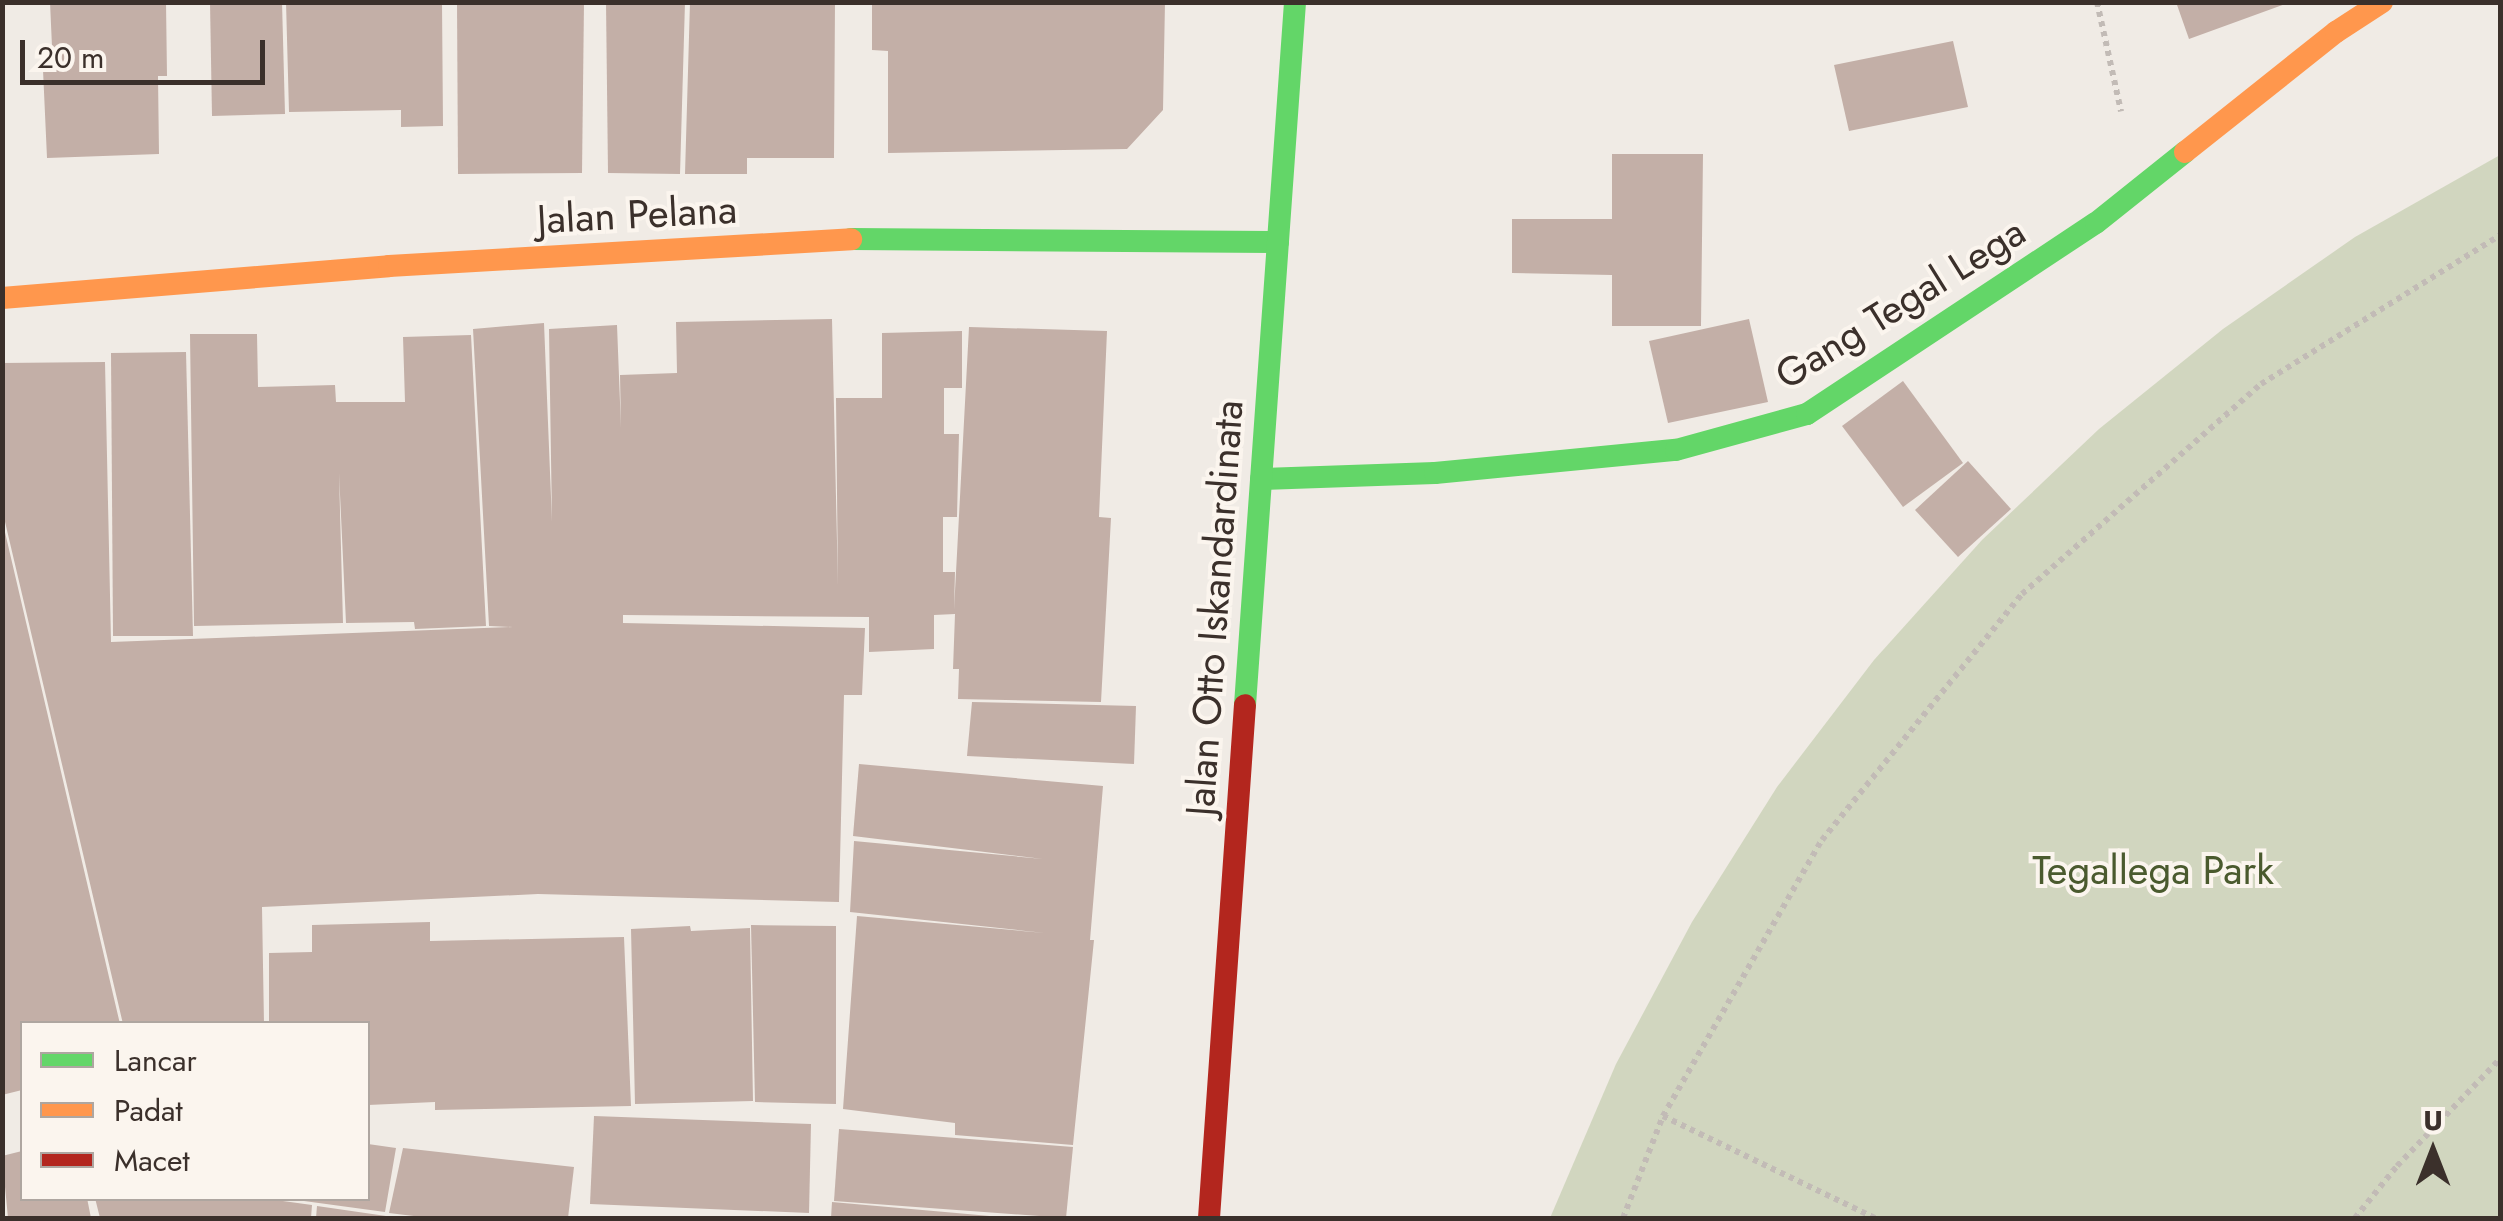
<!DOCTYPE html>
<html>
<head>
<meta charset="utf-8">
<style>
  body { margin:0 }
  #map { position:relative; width:2503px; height:1221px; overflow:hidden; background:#f0ebe5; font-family:Jost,sans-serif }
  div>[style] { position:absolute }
  .green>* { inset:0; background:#d1d6bf }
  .building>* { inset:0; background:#c3afa7 }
  .path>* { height:6px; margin-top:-3px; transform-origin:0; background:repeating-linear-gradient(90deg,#c2bbb6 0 5px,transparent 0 10px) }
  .fast>* { height:22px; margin:-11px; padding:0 11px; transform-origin:11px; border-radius:11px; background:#63d668 }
  .slow>* { height:22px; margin:-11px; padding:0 11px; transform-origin:11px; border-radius:11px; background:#ff974d }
  .jam>* { height:22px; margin:-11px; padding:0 11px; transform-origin:11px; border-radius:11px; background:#b3261e }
  span { translate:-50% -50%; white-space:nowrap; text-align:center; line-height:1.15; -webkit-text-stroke:8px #fbf5ee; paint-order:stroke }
  .street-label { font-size:40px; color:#3b302b }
  .park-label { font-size:40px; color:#4a5a2e }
  .frame { position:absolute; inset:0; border:5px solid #3b302b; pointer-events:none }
  .legend { position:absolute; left:20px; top:1021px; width:350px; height:180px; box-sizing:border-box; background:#fbf5ee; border:2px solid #aea6a0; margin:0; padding:12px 18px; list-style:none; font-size:30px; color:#3b302b }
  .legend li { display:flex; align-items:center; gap:20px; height:50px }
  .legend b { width:50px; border:2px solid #aea6a0 }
  .north { position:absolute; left:2383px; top:1101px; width:100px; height:100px; -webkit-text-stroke:8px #fbf5ee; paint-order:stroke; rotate:0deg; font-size:28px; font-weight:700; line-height:40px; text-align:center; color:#3b302b }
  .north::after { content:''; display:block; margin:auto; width:35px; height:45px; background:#3b302b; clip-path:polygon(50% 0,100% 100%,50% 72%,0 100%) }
  .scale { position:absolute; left:20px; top:40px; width:245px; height:45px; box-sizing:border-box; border:5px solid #3b302b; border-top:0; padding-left:12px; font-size:30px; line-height:35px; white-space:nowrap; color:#3b302b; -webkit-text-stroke:8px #fbf5ee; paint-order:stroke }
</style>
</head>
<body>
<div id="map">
  <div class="green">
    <div style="clip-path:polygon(2500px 155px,2500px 1218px,1550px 1218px,1616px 1064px,1692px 922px,1777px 787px,1874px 660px,1982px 540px,2099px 429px,2223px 329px,2355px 237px)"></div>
  </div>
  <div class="building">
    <div style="clip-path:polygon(50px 2px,166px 2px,167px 76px,158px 76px,159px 154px,47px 158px,43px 70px,53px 69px)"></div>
    <div style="clip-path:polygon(210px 2px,282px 2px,285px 114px,212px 116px)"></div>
    <div style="clip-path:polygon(286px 2px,442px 2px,443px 126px,401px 127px,401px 110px,289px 112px)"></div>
    <div style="clip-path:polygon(457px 2px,584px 2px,582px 173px,458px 174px)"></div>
    <div style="clip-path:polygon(606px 2px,685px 2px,680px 174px,608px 173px)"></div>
    <div style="clip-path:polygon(690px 2px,835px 2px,834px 158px,747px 158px,747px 174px,685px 174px)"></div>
    <div style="clip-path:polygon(872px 2px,1165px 2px,1163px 110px,1127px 149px,888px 153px,888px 51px,872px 50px)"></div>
    <div style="clip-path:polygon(2176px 2px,2288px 2px,2288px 3px,2189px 39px)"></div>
    <div style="clip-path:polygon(1953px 41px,1968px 107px,1849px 131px,1834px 65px)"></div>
    <div style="clip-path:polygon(1612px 154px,1703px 154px,1701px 326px,1612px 326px,1612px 275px,1512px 273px,1512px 219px,1612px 219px)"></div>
    <div style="clip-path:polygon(832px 319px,838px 586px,836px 398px,882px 398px,882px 333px,962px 331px,962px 388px,944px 388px,944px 434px,959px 434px,957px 517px,943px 517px,943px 572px,955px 572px,954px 610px,969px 327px,1107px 331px,1099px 517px,1111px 518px,1101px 702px,958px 699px,959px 669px,953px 669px,955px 614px,934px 615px,934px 649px,869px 652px,869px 617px,623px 615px,623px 623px,865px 628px,862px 695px,844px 695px,839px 902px,538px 894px,262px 907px,264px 1024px,123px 1024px,2px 509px,2px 363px,105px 362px,111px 642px,513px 627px,489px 626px,473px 329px,544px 323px,552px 522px,549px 329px,617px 325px,621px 428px,620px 375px,677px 373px,676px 322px)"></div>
    <div style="clip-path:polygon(1749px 319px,1768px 402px,1668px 423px,1649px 341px)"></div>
    <div style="clip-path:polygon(190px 334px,257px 334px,258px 387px,335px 385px,336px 402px,405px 402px,403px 337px,471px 335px,486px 626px,415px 629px,414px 622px,346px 623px,339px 473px,343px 623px,194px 626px)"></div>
    <div style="clip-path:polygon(186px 352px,193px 636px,113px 636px,111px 353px)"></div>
    <div style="clip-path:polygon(1903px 381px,1963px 463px,1903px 507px,1842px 426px)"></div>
    <div style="clip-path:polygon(1968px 461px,2011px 509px,1958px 557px,1915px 510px)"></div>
    <div style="clip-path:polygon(4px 528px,120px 1024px,22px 1024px,22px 1090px,2px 1095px)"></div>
    <div style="clip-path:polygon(972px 702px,1136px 706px,1134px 764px,967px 756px)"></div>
    <div style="clip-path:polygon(859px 764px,1103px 786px,1090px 940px,1094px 940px,1073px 1145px,955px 1135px,955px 1123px,843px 1109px,857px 916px,1045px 933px,850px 912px,854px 841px,1043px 859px,853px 836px)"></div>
    <div style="clip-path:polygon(430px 922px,430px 941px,624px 937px,631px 1106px,435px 1110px,435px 1102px,368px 1105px,368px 1024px,269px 1024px,269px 953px,312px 952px,312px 925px)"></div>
    <div style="clip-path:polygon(751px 925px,836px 926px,836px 1104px,755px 1102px)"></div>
    <div style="clip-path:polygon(690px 926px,691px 931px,750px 928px,753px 1101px,635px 1104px,631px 929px)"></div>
    <div style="clip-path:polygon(594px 1116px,811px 1124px,809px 1213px,590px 1204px)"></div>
    <div style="clip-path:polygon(839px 1129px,1073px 1147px,1066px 1218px,834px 1201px)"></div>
    <div style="clip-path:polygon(368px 1144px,396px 1148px,385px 1212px,304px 1201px,368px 1198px)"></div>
    <div style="clip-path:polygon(403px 1148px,574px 1167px,568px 1218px,430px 1218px,389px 1213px)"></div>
    <div style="clip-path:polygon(22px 1151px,22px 1198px,87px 1198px,91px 1218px,8px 1218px,2px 1156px)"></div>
    <div style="clip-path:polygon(95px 1198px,261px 1198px,312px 1205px,311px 1218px,100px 1218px)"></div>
    <div style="clip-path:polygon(832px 1202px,990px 1216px,990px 1218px,831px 1218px)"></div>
    <div style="clip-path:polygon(317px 1206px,386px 1216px,386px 1218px,316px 1218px)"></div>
  </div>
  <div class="path">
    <div style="left:2097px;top:2px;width:112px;rotate:77.6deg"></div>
    <div style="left:1663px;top:1116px;width:235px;rotate:25.7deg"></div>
    <div style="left:1623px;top:1218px;width:110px;rotate:-68.6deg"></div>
    <div style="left:1663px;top:1116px;width:319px;rotate:-60.1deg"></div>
    <div style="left:1822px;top:840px;width:317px;rotate:-50.9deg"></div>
    <div style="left:2022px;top:594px;width:318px;rotate:-41.3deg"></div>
    <div style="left:2261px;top:384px;width:282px;rotate:-31.9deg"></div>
    <div style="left:2355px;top:1218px;width:67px;rotate:-51.1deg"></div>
    <div style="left:2397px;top:1166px;width:149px;rotate:-46.1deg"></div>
  </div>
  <div class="fast">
    <div style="left:851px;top:239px;width:427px;rotate:0.4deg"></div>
    <div style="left:1261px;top:479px;width:174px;rotate:-2deg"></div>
    <div style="left:1435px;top:473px;width:242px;rotate:-5.5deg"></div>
    <div style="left:1676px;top:450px;width:136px;rotate:-15.4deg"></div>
    <div style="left:1807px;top:414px;width:346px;rotate:-33.5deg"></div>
    <div style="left:2096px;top:223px;width:114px;rotate:-38.6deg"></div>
    <div style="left:1245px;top:705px;width:705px;rotate:-85.93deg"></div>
  </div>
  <div class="slow">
    <div style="left:2185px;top:152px;width:193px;rotate:-38.5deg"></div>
    <div style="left:2336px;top:32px;width:55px;rotate:-33.1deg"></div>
    <div style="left:2px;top:298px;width:388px;rotate:-4.7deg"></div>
    <div style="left:389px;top:266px;width:463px;rotate:-3.3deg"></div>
  </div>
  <div class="jam">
    <div style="left:1209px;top:1218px;width:514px;rotate:-85.99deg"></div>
  </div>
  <div class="street-label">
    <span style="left:637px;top:214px;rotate:-3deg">Jalan Pelana</span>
    <span style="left:1900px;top:303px;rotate:-32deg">Gang Tegal Lega</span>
    <span style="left:1214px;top:608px;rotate:-86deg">Jalan Otto Iskandardinata</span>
  </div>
  <div class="park-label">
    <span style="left:2153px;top:870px">Tegallega Park</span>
  </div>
  <div class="frame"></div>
  <ul class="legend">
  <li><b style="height:12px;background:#63d668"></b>Lancar</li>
  <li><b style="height:12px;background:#ff974d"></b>Padat</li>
  <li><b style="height:12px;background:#b3261e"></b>Macet</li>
  </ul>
  <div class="north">U</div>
  <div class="scale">20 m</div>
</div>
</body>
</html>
